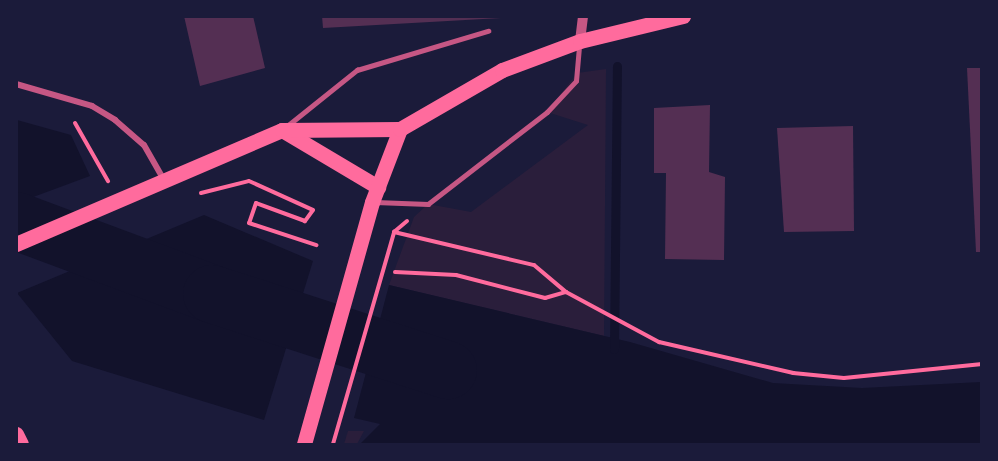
<!DOCTYPE html>
<html>
<head>
<meta charset="utf-8">
<style>
  body { margin:0 }
  #map { position:relative; width:998px; height:461px; overflow:hidden; background:#1b1b3a; font-family:"IBM Plex Sans",sans-serif }
  div>[style] { position:absolute }
  .green>* { inset:0; background:#2a1e3b }
  .water>* { inset:0; background:#12122b }
  .stream>* { height:9px; margin:-4.5px; padding:0 4.5px; transform-origin:4.5px; border-radius:4.5px; background:#12122b }
  .river>* { height:58px; margin:-29px; padding:0 29px; transform-origin:29px; border-radius:29px; background:#12122b }
  .building>* { inset:0; background:#542f53 }
  .path>* { height:4px; margin:-2px; padding:0 2px; transform-origin:2px; border-radius:2px; background:#ff6b9d }
  .service>* { height:4.5px; margin:-2.25px; padding:0 2.25px; transform-origin:2.25px; border-radius:2.25px; background:#c65784 }
  .minor>* { height:6px; margin:-3px; padding:0 3px; transform-origin:3px; border-radius:3px; background:#c65784 }
  .tertiary>* { height:10px; margin:-5px; padding:0 5px; transform-origin:5px; border-radius:5px; background:#c65784 }
  .primary>* { height:15px; margin:-7.5px; padding:0 7.5px; transform-origin:7.5px; border-radius:7.5px; background:#ff6b9d }
  span { translate:-50% -50%; white-space:nowrap; text-align:center; line-height:1.15; -webkit-text-stroke:5px #1b1b3a; paint-order:stroke }
  .frame { position:absolute; inset:0; border:18px solid #1b1b3a; pointer-events:none }
</style>
</head>
<body>
<div id="map">
  <div class="green">
    <div style="clip-path:polygon(606px 69px,604px 336px,389px 285px,414px 217px,428px 204px,471px 212px,588px 125px,547px 112px,577px 73px)"></div>
    <div style="clip-path:polygon(348px 431px,364px 431px,357px 444px,344px 444px)"></div>
  </div>
  <div class="water">
    <div style="clip-path:polygon(17px 120px,71px 135px,90px 176px,17px 203px)"></div>
    <div style="clip-path:polygon(204px 215px,313px 261px,264px 420px,72px 361px,17px 293px)"></div>
    <div style="clip-path:polygon(389px 285px,630px 342px,773px 383px,862px 388px,981px 382px,981px 444px,360px 444px,380px 424px,354px 418px)"></div>
  </div>
  <div class="stream">
    <div style="left:614px;top:349px;width:283px;rotate:-89.4deg"></div>
  </div>
  <div class="river">
    <div style="left:16px;top:221px;width:209px;rotate:20.4deg"></div>
    <div style="left:212px;top:294px;width:248px;rotate:17.9deg"></div>
  </div>
  <div class="building">
    <div style="clip-path:polygon(184px 16px,253px 16px,265px 68px,200px 86px)"></div>
    <div style="clip-path:polygon(322px 16px,536px 16px,323px 28px)"></div>
    <div style="clip-path:polygon(967px 68px,982px 68px,982px 252px,976px 252px)"></div>
    <div style="clip-path:polygon(710px 105px,709px 172px,725px 177px,724px 260px,665px 259px,666px 173px,654px 173px,654px 108px)"></div>
    <div style="clip-path:polygon(853px 126px,854px 231px,784px 232px,777px 128px)"></div>
  </div>
  <div class="path">
    <div style="left:75px;top:123px;width:67px;rotate:60.4deg"></div>
    <div style="left:201px;top:193px;width:49px;rotate:-14deg"></div>
    <div style="left:249px;top:181px;width:70px;rotate:24.4deg"></div>
    <div style="left:313px;top:210px;width:14px;rotate:126deg"></div>
    <div style="left:305px;top:221px;width:52px;rotate:-159.8deg"></div>
    <div style="left:256px;top:203px;width:21px;rotate:109deg"></div>
    <div style="left:249px;top:223px;width:71px;rotate:18.2deg"></div>
    <div style="left:394px;top:232px;width:17px;rotate:-40deg"></div>
    <div style="left:395px;top:272px;width:61px;rotate:2.8deg"></div>
    <div style="left:456px;top:275px;width:92px;rotate:14.5deg"></div>
    <div style="left:545px;top:298px;width:22px;rotate:-16deg"></div>
    <div style="left:333px;top:444px;width:221px;rotate:-73.9deg"></div>
    <div style="left:394px;top:232px;width:144px;rotate:13.3deg"></div>
    <div style="left:534px;top:265px;width:42px;rotate:40.2deg"></div>
    <div style="left:566px;top:292px;width:106px;rotate:28.3deg"></div>
    <div style="left:659px;top:342px;width:138px;rotate:13deg"></div>
    <div style="left:793px;top:373px;width:51px;rotate:5.6deg"></div>
    <div style="left:844px;top:378px;width:139px;rotate:-5.8deg"></div>
  </div>
  <div class="service">
    <div style="left:287px;top:126px;width:90px;rotate:-38.7deg"></div>
    <div style="left:357px;top:70px;width:137px;rotate:-16.6deg"></div>
    <div style="left:375px;top:202px;width:53px;rotate:2.2deg"></div>
    <div style="left:428px;top:204px;width:150px;rotate:-37.7deg"></div>
    <div style="left:547px;top:112px;width:42px;rotate:-46.9deg"></div>
    <div style="left:576px;top:81px;width:36px;rotate:-85deg"></div>
  </div>
  <div class="minor">
    <div style="left:16px;top:84px;width:79px;rotate:16.1deg"></div>
    <div style="left:92px;top:106px;width:27px;rotate:31deg"></div>
    <div style="left:115px;top:120px;width:38px;rotate:41deg"></div>
    <div style="left:144px;top:145px;width:40px;rotate:60.3deg"></div>
  </div>
  <div class="tertiary">
    <div style="left:580px;top:41px;width:25px;rotate:-83deg"></div>
  </div>
  <div class="primary">
    <div style="left:282px;top:130px;width:112px;rotate:30.7deg"></div>
    <div style="left:16px;top:244px;width:289px;rotate:-23.2deg"></div>
    <div style="left:282px;top:130px;width:118px;rotate:-0.5deg"></div>
    <div style="left:16px;top:434px;width:11px;rotate:63deg"></div>
    <div style="left:304px;top:444px;width:251px;rotate:-74.3deg"></div>
    <div style="left:372px;top:202px;width:78px;rotate:-69deg"></div>
    <div style="left:400px;top:129px;width:118px;rotate:-30deg"></div>
    <div style="left:502px;top:70px;width:83px;rotate:-20.4deg"></div>
    <div style="left:580px;top:41px;width:106px;rotate:-13.6deg"></div>
  </div>
  <div class="frame"></div>
</div>
</body>
</html>
